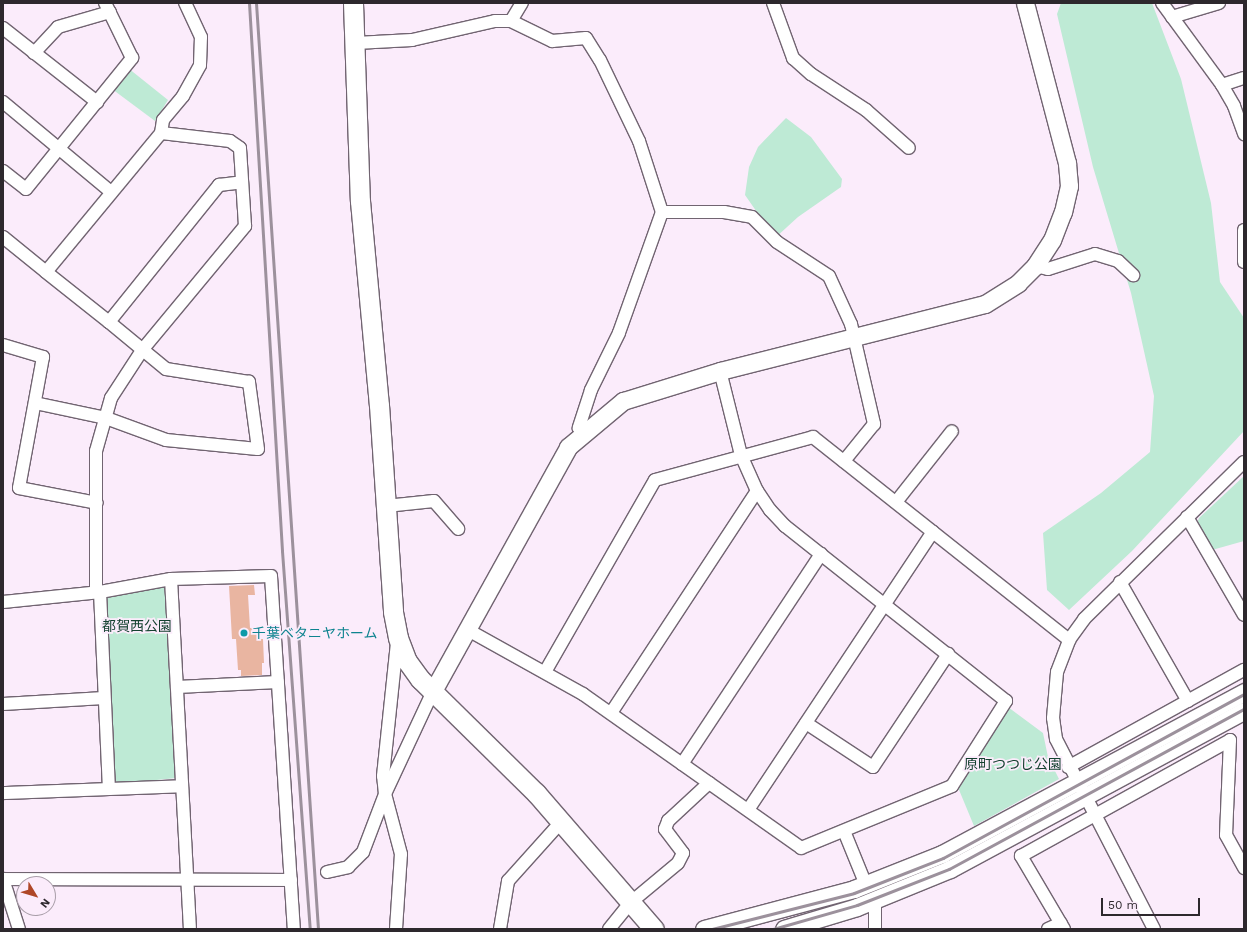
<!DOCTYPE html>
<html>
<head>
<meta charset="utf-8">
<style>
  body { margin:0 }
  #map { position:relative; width:1247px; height:932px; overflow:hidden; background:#fbecfb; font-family:"Work Sans","Noto Sans JP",sans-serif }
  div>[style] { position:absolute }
  .green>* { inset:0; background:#beead5 }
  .building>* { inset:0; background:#e9b5a1 }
  .roads { filter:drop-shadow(1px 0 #716471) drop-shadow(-1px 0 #716471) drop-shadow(0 1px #716471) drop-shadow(0 -1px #716471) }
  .street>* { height:12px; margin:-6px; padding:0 6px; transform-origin:6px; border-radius:6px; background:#fff }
  .secondary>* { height:17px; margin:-8.5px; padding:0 8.5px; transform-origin:8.5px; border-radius:8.5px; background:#fff }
  .primary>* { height:19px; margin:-9.5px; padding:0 9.5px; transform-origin:9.5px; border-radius:9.5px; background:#fff }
  .rail>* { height:3px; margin:-1.5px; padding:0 1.5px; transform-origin:1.5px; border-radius:1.5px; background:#9c919c }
  .dots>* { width:11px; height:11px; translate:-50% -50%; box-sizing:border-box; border:2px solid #fbecfb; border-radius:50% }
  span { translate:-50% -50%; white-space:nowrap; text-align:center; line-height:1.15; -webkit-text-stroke:3.5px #fbecfb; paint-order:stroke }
  .park-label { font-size:14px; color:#144130 }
  .culture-label { font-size:14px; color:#0d838f }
  .left { translate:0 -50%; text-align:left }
  .frame { position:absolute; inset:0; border:4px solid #2d282d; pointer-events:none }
  .north { position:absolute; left:16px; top:876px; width:40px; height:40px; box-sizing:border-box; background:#fbecfb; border:1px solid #a99ea9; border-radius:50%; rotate:128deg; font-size:11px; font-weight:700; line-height:16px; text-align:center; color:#2d282d }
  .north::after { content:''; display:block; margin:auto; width:14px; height:18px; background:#af4727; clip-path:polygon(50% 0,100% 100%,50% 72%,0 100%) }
  .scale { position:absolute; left:1101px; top:898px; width:99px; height:18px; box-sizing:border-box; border:2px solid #2d282d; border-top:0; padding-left:5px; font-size:12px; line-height:14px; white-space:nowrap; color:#2d282d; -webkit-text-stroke:3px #fbecfb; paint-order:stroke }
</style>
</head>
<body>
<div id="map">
  <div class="green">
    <div style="clip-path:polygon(1061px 3px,1152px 3px,1181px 79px,1211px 203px,1220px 282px,1244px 318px,1244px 431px,1132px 551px,1069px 610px,1047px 590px,1043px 533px,1101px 493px,1150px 452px,1154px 396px,1131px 293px,1093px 167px,1057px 14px)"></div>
    <div style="clip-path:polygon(128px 68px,168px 100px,155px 121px,112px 89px)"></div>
    <div style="clip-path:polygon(786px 118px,811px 137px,842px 179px,841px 187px,798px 217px,775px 238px,745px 195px,749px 167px,758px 147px)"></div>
    <div style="clip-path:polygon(1244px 476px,1244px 541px,1212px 550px,1197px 523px,1199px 518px)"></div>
    <div style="clip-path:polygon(166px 585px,176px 778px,118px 784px,114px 779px,104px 601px,109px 595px)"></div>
    <div style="clip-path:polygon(1008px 707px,1043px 733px,1048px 757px,1059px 779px,974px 826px,957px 785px)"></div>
  </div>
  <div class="building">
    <div style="clip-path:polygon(254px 585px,255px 595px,248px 595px,250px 628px,257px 627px,257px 639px,263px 639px,264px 663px,262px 663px,262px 675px,241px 676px,241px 670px,238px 670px,236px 639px,232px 639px,229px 586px)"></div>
  </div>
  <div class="roads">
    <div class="street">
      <div style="left:773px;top:3px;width:59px;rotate:70deg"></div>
      <div style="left:793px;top:58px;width:24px;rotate:42deg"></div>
      <div style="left:811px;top:74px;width:66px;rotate:33.2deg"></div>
      <div style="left:866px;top:110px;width:57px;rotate:41.5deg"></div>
      <div style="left:1162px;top:3px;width:102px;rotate:53.8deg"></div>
      <div style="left:1222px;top:85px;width:24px;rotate:60deg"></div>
      <div style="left:1234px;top:106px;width:30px;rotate:70deg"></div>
      <div style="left:1172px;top:17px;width:49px;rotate:-16.6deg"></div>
      <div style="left:511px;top:21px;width:21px;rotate:-59deg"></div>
      <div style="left:3px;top:28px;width:120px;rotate:38.2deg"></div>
      <div style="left:356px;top:43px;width:56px;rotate:-3.1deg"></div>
      <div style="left:412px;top:40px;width:85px;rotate:-12.9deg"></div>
      <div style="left:495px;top:21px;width:16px"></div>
      <div style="left:511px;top:21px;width:46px;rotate:26deg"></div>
      <div style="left:552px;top:41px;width:34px;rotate:-5deg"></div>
      <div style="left:586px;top:38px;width:26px;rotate:58deg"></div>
      <div style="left:600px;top:60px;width:90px;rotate:64.3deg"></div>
      <div style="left:639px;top:141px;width:75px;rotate:72.1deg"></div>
      <div style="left:662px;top:212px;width:128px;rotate:109.6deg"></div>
      <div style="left:619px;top:333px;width:64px;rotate:116.2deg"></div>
      <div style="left:591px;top:390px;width:40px;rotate:108deg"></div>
      <div style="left:579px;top:428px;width:6px;rotate:59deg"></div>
      <div style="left:34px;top:53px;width:35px;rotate:-47deg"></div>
      <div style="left:58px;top:27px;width:54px;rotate:-16.1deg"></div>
      <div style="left:1222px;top:85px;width:23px;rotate:-18deg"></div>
      <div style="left:3px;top:102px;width:141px;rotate:39.8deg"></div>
      <div style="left:161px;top:133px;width:13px;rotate:-81deg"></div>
      <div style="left:163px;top:120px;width:31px;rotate:-50deg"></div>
      <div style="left:183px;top:96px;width:35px;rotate:-61deg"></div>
      <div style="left:200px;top:65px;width:28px;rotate:-88deg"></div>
      <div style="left:201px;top:37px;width:38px;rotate:-115deg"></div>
      <div style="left:3px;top:171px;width:29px;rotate:38deg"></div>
      <div style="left:26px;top:189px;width:169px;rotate:-51deg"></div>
      <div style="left:132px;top:58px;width:61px;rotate:-116.1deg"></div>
      <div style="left:662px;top:212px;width:62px"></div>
      <div style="left:724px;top:212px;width:28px;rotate:10deg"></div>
      <div style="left:752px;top:217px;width:35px;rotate:45deg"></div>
      <div style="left:777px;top:242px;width:62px;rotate:33.2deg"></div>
      <div style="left:829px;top:276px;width:53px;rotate:65.4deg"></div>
      <div style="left:851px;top:324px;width:103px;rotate:77deg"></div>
      <div style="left:874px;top:424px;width:48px;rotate:129deg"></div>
      <div style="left:1244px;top:230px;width:32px;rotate:90deg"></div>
      <div style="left:3px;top:237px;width:55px;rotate:39.1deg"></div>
      <div style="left:1035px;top:266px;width:13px;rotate:13deg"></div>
      <div style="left:1048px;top:269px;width:49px;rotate:-17.7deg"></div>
      <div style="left:1095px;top:254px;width:24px;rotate:17deg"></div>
      <div style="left:1118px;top:261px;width:21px;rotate:43deg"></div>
      <div style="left:3px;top:345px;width:42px;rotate:16.7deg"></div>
      <div style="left:43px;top:357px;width:133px;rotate:100.4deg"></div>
      <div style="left:19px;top:488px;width:79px;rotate:10.9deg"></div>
      <div style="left:35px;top:403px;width:73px;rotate:11.9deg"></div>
      <div style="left:106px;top:418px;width:64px;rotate:20.1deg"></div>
      <div style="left:166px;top:440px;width:92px;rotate:5.6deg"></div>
      <div style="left:258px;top:449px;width:68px;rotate:-97.7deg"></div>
      <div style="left:249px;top:382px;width:84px;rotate:-171.1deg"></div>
      <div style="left:166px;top:369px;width:74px;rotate:-140.5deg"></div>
      <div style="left:109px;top:322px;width:176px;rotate:-51.2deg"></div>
      <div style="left:219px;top:185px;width:23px;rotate:-7deg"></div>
      <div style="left:896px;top:502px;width:90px;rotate:-51.7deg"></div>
      <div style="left:386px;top:506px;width:48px;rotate:-5.9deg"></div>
      <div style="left:434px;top:501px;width:37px;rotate:49deg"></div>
      <div style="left:1187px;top:517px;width:113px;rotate:59.8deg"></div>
      <div style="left:171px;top:579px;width:351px;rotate:86.9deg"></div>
      <div style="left:1120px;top:582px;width:137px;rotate:60.3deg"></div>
      <div style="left:96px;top:592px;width:141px;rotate:-90deg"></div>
      <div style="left:96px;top:451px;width:55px;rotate:-74.2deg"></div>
      <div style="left:111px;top:398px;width:59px;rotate:-56.9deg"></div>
      <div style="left:143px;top:349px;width:160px;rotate:-50.3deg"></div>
      <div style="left:245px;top:226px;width:78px;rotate:-93.7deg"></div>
      <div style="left:240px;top:148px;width:12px;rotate:-145deg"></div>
      <div style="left:230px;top:141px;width:69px;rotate:-173.4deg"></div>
      <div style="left:161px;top:133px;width:180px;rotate:129.6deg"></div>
      <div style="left:46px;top:272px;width:80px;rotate:38.4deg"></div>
      <div style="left:100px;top:592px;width:197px;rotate:87.4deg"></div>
      <div style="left:3px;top:602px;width:98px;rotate:-5.9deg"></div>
      <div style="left:100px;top:592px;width:72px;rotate:-10.4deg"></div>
      <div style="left:171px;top:579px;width:100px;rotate:-1.7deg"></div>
      <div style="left:271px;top:576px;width:354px;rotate:86.3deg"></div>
      <div style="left:468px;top:630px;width:132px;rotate:29.1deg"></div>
      <div style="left:583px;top:694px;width:267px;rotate:35.2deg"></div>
      <div style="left:801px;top:848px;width:163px;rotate:-22.3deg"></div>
      <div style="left:952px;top:786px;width:101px;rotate:-57.6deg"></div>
      <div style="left:1006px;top:701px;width:282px;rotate:-141.6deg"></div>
      <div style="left:785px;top:526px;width:22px;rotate:-133deg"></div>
      <div style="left:770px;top:510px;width:23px;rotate:-124deg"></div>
      <div style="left:757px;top:491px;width:39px;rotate:-114deg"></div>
      <div style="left:741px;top:455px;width:87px;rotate:-104deg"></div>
      <div style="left:545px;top:672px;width:221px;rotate:-60.2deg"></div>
      <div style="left:655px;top:480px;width:164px;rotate:-15.2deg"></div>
      <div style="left:813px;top:437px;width:327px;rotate:38.4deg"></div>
      <div style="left:177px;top:687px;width:101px;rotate:-2.8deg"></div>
      <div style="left:3px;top:704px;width:101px;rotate:-3.4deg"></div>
      <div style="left:611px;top:713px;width:266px;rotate:-56.7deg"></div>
      <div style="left:806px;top:723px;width:80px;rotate:33.3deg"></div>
      <div style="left:873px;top:767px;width:136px;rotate:-56.4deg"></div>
      <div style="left:682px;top:764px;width:252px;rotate:-56.5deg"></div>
      <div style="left:1068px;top:767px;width:201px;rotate:-28.9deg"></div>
      <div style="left:3px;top:793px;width:179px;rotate:-2.2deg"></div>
      <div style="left:748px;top:810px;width:334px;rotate:-56.4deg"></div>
      <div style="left:844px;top:831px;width:58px;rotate:67.8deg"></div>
      <div style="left:327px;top:872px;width:22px;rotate:-13deg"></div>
      <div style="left:348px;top:867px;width:21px;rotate:-45deg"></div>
      <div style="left:363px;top:852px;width:62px;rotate:-69.2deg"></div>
      <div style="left:385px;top:794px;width:114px;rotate:-65deg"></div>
      <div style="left:3px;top:879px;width:288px;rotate:0.2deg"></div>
      <div style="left:3px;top:879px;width:52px;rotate:72.3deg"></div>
      <div style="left:396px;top:929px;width:75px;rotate:-86.2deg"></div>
      <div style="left:401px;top:854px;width:62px;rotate:-104.9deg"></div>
      <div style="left:385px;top:794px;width:18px;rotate:-96deg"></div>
      <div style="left:383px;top:776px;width:135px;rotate:-84deg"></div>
      <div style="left:500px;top:929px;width:49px;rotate:-80.5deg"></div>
      <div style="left:508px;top:881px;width:79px;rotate:-48.1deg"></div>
      <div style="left:609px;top:929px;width:33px;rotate:-51deg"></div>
      <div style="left:630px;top:903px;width:62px;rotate:-39.8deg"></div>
      <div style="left:678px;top:863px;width:11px;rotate:-63deg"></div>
      <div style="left:683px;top:853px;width:30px;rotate:-127deg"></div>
      <div style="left:665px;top:829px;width:9px;rotate:-69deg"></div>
      <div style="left:668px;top:821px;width:56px;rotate:-42.8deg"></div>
      <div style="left:875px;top:929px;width:28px;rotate:-90deg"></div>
      <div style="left:1048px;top:929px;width:14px;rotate:-25deg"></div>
      <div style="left:1064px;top:929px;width:85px;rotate:-120.5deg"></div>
      <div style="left:1021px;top:856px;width:239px;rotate:-29deg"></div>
      <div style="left:1230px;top:740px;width:95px;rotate:92.4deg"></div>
      <div style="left:1226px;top:835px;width:38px;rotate:61deg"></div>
      <div style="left:1154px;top:929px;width:214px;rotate:-117.3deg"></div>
      <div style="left:1056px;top:739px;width:21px;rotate:-98deg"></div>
      <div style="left:1053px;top:718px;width:46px;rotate:-85deg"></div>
      <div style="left:1057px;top:672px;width:34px;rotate:-69deg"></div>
      <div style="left:1069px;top:640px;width:26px;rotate:-54deg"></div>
      <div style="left:1084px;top:619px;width:224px;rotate:-44.5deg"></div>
    </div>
    <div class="secondary">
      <div style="left:433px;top:691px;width:279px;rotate:-61deg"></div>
      <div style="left:568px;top:447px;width:72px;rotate:-39.9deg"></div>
      <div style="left:623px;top:401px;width:102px;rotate:-17.2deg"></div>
      <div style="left:720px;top:371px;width:273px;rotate:-14.2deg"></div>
      <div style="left:985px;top:304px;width:39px;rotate:-32deg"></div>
      <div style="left:1018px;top:283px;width:24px;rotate:-45deg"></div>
      <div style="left:1035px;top:266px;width:31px;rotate:-57deg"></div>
      <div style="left:1052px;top:240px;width:30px;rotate:-69deg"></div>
      <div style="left:1063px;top:212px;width:27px;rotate:-77deg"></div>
      <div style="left:1069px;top:186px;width:23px;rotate:-95deg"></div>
      <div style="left:1067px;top:163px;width:165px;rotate:-104.7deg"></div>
      <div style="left:704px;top:929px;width:155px;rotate:-14.9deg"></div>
      <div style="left:854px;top:889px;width:95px;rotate:-21.7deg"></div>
      <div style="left:942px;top:854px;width:343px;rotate:-28.2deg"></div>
      <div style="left:784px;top:929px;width:76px;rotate:-16.8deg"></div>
      <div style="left:857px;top:907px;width:100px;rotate:-22.2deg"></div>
      <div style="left:950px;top:869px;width:334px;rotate:-28.3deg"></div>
    </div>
    <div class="primary">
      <div style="left:353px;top:3px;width:198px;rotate:88deg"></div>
      <div style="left:360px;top:201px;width:205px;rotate:84.7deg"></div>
      <div style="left:379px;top:405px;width:207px;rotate:86.1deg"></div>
      <div style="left:393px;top:612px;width:26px;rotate:79deg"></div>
      <div style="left:398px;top:638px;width:25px;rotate:69deg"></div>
      <div style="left:407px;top:661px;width:22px;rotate:54deg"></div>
      <div style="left:420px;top:679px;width:163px;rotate:44.5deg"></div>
      <div style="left:536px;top:793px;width:180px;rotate:49.1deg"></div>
    </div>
  </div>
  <div class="rail">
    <div style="left:249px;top:3px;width:549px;rotate:86.55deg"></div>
    <div style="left:282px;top:551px;width:379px;rotate:85.8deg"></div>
    <div style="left:256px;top:3px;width:928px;rotate:86.17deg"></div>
    <div style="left:712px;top:929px;width:146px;rotate:-14.2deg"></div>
    <div style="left:854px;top:893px;width:96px;rotate:-21.5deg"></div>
    <div style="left:943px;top:858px;width:343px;rotate:-28.6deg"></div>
    <div style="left:773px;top:929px;width:87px;rotate:-15.9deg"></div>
    <div style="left:857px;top:905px;width:99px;rotate:-21.4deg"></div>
    <div style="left:949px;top:869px;width:336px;rotate:-28.5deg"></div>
  </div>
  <div class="dots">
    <div style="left:244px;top:633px;background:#0f9aa8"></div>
  </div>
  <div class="park-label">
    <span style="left:137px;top:626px">都賀西公園</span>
    <span style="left:1013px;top:764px">原町つつじ公園</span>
  </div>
  <div class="culture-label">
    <span class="left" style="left:252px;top:633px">千葉ベタニヤホーム</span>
  </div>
  <div class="frame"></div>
  <div class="north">N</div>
  <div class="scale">50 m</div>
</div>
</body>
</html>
